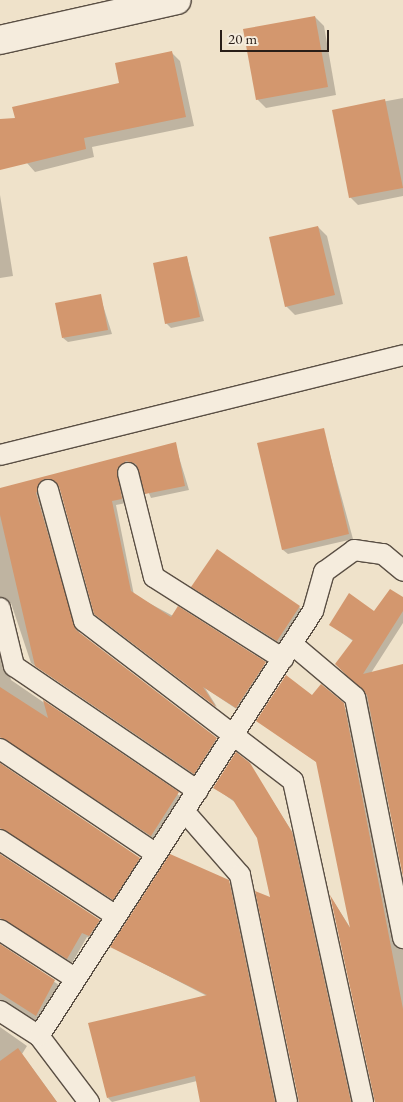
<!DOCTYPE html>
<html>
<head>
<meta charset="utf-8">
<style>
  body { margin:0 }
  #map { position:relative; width:403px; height:1102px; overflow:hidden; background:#efe2ca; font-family:"EB Garamond",serif }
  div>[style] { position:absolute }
  .shadow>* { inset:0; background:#0003 }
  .building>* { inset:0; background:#d3976e }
  .roads { filter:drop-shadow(1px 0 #5a4f44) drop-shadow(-1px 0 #5a4f44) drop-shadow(0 1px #5a4f44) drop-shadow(0 -1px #5a4f44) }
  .service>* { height:20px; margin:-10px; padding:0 10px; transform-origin:10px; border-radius:10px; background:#f5ecdd }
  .minor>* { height:28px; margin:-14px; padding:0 14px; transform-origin:14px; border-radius:14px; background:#f5ecdd }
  span { translate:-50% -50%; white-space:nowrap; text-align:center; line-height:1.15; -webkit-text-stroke:4px #f5ecdd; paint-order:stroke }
  .scale { position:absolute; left:220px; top:30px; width:109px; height:22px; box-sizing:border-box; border:2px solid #291e18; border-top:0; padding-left:6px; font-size:15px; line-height:18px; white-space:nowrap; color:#291e18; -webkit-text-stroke:4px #f5ecdd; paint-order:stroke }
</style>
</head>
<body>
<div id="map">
  <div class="shadow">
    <div style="clip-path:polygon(315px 17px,324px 26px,336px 95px,266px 108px,257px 99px)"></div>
    <div style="clip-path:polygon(171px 52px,180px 61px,194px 126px,92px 147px,94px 157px,35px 172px,27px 163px,121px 84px)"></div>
    <div style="clip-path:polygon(403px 98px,403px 196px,358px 205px,350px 197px,333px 111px)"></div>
    <div style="clip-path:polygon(0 195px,13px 276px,0 278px)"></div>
    <div style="clip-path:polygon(318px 227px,327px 236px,343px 304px,295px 315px,286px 306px)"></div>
    <div style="clip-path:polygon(187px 258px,204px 321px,171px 328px,166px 323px)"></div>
    <div style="clip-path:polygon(100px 296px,112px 334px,68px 342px,63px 338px)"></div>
    <div style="clip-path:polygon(323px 429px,353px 539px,288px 554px,283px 550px)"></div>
    <div style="clip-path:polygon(175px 444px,189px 490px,151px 498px,138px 468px,131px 466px,126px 503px,116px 505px,134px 595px,270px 668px,241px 712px,205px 688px,217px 707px,101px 619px,61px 489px,49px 483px,41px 498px,80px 635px,221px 744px,199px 778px,31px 663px,11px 603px,0 603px,0 491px)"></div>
    <div style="clip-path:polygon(193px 586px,299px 607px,304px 611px,282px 645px)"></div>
    <div style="clip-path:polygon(403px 599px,403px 623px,371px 673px,403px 665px,403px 871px,353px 641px,331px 625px,371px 617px)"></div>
    <div style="clip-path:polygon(0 638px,11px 680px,183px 798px,156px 840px,13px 743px,0 743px)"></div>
    <div style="clip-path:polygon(312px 697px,349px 710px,396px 946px,403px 950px,403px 1102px,375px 1102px,332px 899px,351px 929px,318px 763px,258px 721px)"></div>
    <div style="clip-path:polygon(249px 764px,296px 838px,354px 1102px,299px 1102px,271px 899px,258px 838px,236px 803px,215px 788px)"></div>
    <div style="clip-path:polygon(0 765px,144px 863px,118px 903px,12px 834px,0 837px)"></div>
    <div style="clip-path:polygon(0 856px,104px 925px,94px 940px,87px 937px,72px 963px,12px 924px,0 924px)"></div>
    <div style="clip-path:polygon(228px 882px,233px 887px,278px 1102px,201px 1102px,197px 1081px,112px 1102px,108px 1098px,207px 996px,112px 947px)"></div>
    <div style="clip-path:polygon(0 946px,59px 985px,40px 1023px,7px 1003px,0 1006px)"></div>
    <div style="clip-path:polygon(0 1027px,27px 1046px,22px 1054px,57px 1102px,0 1102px)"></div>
  </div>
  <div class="building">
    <div style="clip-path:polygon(315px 16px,328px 87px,256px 100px,243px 29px)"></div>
    <div style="clip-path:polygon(172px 51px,186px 117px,84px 138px,86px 149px,0 170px,0 119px,15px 118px,12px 107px,119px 83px,115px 63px)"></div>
    <div style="clip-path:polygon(385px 99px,403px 188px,349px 198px,332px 110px)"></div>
    <div style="clip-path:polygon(318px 226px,335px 295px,285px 307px,269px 237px)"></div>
    <div style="clip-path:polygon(187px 256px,200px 317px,165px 324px,153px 263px)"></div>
    <div style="clip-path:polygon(101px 294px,108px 330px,62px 338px,55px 303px)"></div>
    <div style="clip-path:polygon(324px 428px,349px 534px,282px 550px,257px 443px)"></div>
    <div style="clip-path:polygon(176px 442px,185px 486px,145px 494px,136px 464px,126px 461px,117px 469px,122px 499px,112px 501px,131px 591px,171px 617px,178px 606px,266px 662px,236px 708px,203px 687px,216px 707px,94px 614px,59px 486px,44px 479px,36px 493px,76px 630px,217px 738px,194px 774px,35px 666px,0 515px,0 488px)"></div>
    <div style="clip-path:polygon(217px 549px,300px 606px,277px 641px,191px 587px)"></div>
    <div style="clip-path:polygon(390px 589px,403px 597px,403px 611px,363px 674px,403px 664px,403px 877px,367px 695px,335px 664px,353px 640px,329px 625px,349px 593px,374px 611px)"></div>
    <div style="clip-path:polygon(286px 675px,312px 695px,321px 684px,344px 703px,403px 1009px,403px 1102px,375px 1102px,330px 895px,350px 928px,316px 762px,256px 721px)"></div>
    <div style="clip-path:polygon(0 687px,48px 718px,43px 700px,179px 792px,151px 836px,0 737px)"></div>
    <div style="clip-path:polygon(236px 752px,250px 763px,292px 832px,351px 1102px,299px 1102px,255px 891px,270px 897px,257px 838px,233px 800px,213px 788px)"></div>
    <div style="clip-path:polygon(0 763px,140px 858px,113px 900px,0 828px)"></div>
    <div style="clip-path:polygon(0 854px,100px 920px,89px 936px,82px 933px,67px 959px,0 918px)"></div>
    <div style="clip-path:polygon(170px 854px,229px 880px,275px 1102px,200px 1102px,195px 1076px,107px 1098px,88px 1023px,207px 995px,110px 947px)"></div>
    <div style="clip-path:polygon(0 944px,55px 980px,36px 1016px,0 993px)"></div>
    <div style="clip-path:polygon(18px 1048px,57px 1102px,0 1102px,0 1061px)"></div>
  </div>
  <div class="roads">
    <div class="service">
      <div style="left:0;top:455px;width:415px;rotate:-13.9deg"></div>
      <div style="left:128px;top:473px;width:107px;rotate:76deg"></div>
      <div style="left:154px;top:577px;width:153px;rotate:32.4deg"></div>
      <div style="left:48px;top:490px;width:136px;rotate:74.6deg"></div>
      <div style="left:84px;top:621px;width:263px;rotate:37.4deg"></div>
      <div style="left:293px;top:781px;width:329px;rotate:77.7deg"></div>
      <div style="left:0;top:608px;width:60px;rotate:76.4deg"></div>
      <div style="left:14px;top:666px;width:222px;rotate:34.2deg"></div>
      <div style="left:292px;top:644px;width:82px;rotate:40.1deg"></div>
      <div style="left:355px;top:697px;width:246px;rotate:78.7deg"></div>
      <div style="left:0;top:749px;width:188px;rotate:33.9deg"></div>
      <div style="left:184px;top:811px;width:85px;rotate:48.8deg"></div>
      <div style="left:240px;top:875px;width:232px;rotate:78.3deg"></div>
      <div style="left:0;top:840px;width:139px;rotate:33.2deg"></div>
      <div style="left:0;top:930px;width:90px;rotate:32.8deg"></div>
      <div style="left:0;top:1011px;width:46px;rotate:32.7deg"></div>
      <div style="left:39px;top:1036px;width:83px;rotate:52.9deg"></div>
      <div style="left:39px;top:1036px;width:506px;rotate:-57.19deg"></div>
      <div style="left:313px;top:611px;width:41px;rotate:-74.2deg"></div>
      <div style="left:324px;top:572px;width:37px;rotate:-36deg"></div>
      <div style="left:354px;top:550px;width:29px;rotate:8deg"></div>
      <div style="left:383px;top:554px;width:26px;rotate:40deg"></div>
    </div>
    <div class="minor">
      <div style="left:0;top:40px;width:181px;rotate:-12.7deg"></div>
    </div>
  </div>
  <div class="scale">20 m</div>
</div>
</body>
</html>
